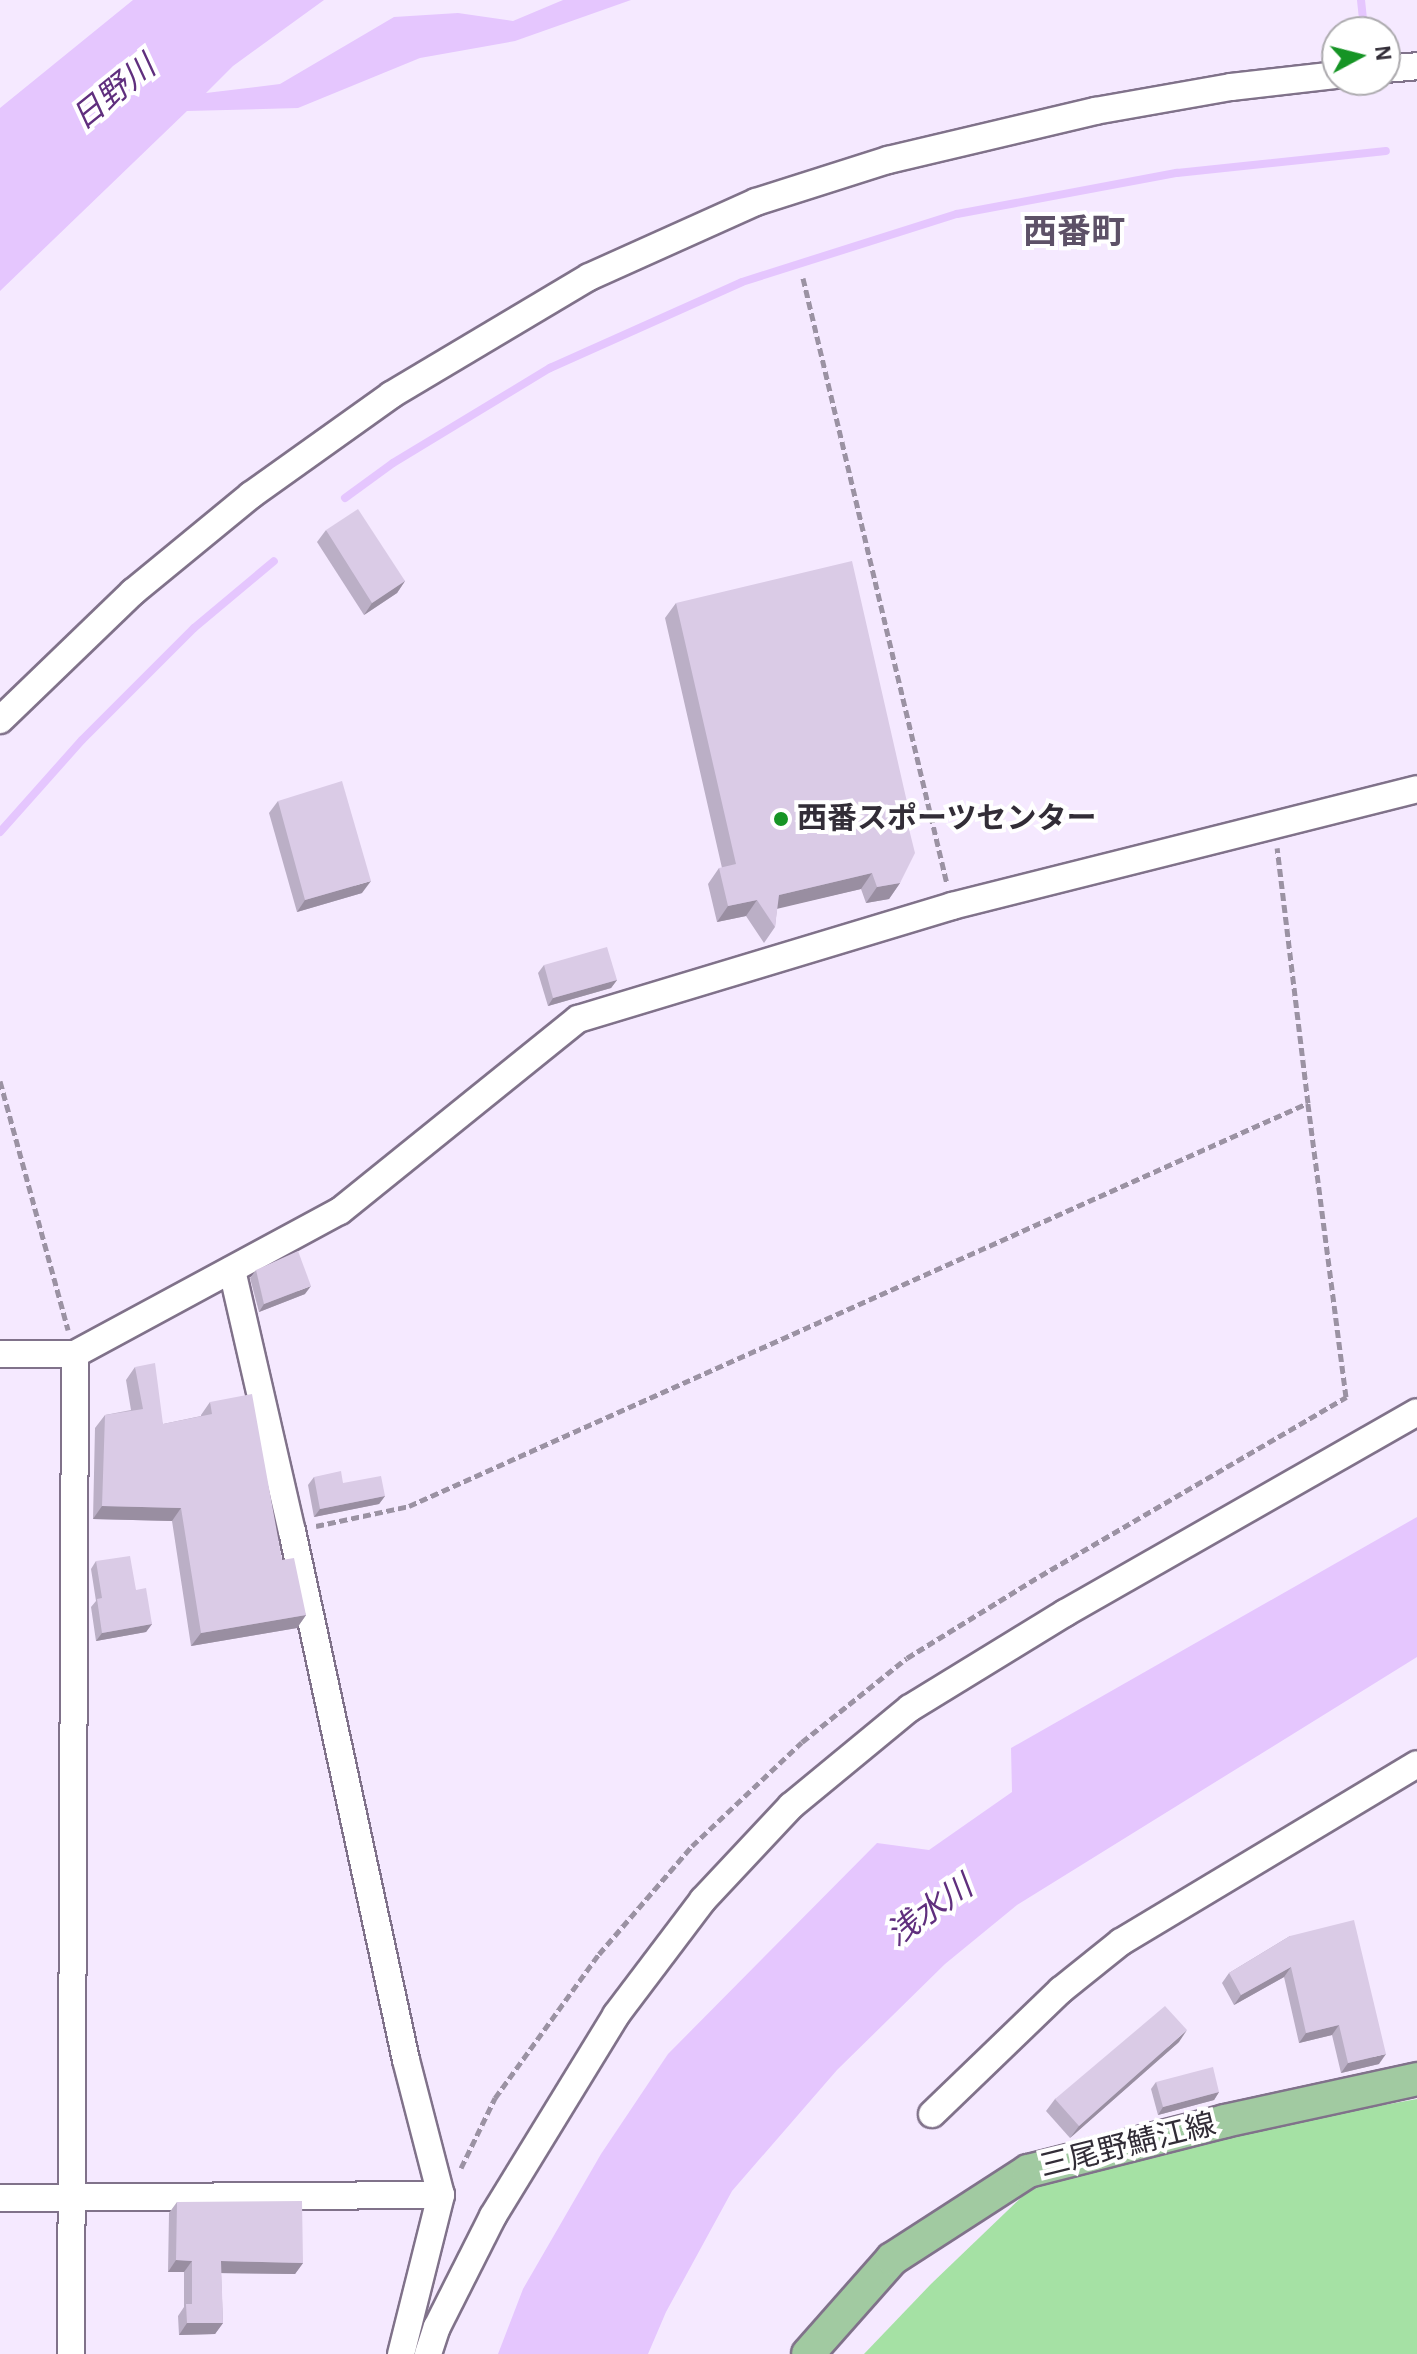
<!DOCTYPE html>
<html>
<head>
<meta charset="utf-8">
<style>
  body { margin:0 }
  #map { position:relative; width:1417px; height:2354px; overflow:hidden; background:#f5e9ff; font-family:"Alegreya Sans","Noto Sans JP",sans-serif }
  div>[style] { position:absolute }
  .green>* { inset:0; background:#a5e1a4 }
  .water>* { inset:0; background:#e5c6fe }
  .stream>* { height:8px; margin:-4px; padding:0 4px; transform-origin:4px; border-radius:4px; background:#e5c6fe }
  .path>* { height:5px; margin-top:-2.5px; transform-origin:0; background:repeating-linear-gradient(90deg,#9b92a3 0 8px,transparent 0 12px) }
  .roads { filter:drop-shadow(2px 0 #80728a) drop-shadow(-2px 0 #80728a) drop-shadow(0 2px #80728a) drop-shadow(0 -2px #80728a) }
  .minor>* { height:26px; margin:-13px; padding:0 13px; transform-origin:13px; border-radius:13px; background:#fff }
  .major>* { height:32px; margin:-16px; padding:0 16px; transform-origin:16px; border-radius:16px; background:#a1caa1 }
  .wall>* { inset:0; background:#bbafc6 }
  .shaded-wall>* { inset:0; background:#998ea1 }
  .building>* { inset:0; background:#dacbe6 }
  .dots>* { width:22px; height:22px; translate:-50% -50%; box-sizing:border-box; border:4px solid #fff; border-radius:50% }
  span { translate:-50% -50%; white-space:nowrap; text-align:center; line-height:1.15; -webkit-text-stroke:8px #fff; paint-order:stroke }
  .poi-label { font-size:30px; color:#322d37; font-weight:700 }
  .left { translate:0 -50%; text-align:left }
  .street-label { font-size:30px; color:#322d37 }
  .water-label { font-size:32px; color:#602f7e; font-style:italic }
  .quarter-label { font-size:34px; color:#5d5167; font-weight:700 }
  .north { position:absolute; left:1321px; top:16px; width:80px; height:80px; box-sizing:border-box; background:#fff; border:2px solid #adabaf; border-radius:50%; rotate:83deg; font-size:22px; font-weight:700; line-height:32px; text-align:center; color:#322d37 }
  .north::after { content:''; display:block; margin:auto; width:28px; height:36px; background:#169425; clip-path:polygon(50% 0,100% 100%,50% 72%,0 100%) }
</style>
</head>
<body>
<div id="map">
  <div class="green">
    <div style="clip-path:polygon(1417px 2099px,1417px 2354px,864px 2354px,931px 2284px,1056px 2164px)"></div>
  </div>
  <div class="water">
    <div style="clip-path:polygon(133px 0,324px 0,233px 66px,206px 93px,280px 84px,394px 17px,458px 13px,513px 21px,563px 0,631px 0,515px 41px,420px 58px,298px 108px,187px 111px,0 291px,0 108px)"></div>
    <div style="clip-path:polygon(1417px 1517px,1417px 1657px,1017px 1905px,945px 1964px,837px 2070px,732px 2191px,666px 2312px,648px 2354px,498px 2354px,523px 2289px,601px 2154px,668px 2054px,877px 1843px,929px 1850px,1012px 1792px,1011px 1748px)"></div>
  </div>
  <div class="stream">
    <div style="left:1361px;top:0;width:28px;rotate:84deg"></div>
    <div style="left:345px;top:498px;width:59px;rotate:-36.1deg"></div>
    <div style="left:393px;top:463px;width:184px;rotate:-31.2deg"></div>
    <div style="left:550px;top:368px;width:210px;rotate:-24.1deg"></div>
    <div style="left:742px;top:282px;width:225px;rotate:-17.6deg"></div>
    <div style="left:957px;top:214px;width:224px;rotate:-10.6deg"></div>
    <div style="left:1177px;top:173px;width:210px;rotate:-6deg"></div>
    <div style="left:0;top:832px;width:123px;rotate:-48.3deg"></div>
    <div style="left:82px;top:740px;width:158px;rotate:-45deg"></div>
    <div style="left:194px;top:628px;width:104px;rotate:-39.9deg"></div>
  </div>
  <div class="path">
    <div style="left:803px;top:278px;width:623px;rotate:76.63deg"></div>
    <div style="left:0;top:1081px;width:258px;rotate:74.7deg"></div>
    <div style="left:316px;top:1526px;width:95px;rotate:-12.1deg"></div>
    <div style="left:409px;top:1506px;width:985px;rotate:-24.15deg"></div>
    <div style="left:1308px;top:1103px;width:257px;rotate:-96.9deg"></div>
    <div style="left:461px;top:2168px;width:78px;rotate:-64.1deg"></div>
    <div style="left:495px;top:2098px;width:178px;rotate:-54.2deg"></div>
    <div style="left:599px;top:1954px;width:143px;rotate:-49.3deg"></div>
    <div style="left:692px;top:1846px;width:151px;rotate:-43.4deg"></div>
    <div style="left:802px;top:1742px;width:134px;rotate:-38.7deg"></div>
    <div style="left:907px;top:1658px;width:156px;rotate:-31.7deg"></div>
    <div style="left:1040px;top:1576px;width:355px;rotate:-30.3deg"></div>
    <div style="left:1346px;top:1397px;width:296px;rotate:-97.4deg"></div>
  </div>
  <div class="roads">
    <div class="minor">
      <div style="left:1385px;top:69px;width:32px;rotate:-5deg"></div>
      <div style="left:0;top:720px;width:185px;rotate:-43.9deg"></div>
      <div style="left:133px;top:592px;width:153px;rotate:-39.4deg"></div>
      <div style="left:251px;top:495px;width:172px;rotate:-35.5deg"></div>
      <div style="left:391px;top:395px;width:230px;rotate:-30.8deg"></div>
      <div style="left:589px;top:277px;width:183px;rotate:-24.2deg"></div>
      <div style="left:756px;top:202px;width:139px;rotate:-17.7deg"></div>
      <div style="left:888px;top:160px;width:213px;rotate:-13.3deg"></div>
      <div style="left:1095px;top:111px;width:138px;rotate:-10deg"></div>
      <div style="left:1231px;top:87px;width:107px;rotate:-6.5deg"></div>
      <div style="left:232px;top:1270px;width:268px;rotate:77.1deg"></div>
      <div style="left:292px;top:1531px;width:541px;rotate:77.84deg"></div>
      <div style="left:406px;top:2060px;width:139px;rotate:75.5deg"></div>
      <div style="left:441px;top:2195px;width:164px;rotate:104.1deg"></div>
      <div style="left:0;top:1354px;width:75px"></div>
      <div style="left:75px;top:1354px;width:301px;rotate:-28.4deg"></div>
      <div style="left:340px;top:1211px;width:306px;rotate:-38.9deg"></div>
      <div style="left:578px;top:1019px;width:391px;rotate:-16.8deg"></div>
      <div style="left:952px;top:906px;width:479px;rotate:-14.1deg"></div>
      <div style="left:932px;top:2114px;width:179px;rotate:-43.9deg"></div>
      <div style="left:1061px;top:1990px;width:77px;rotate:-38.7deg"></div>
      <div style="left:1121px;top:1942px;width:345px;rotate:-31deg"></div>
      <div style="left:0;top:2198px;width:441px;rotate:-0.4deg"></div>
      <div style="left:71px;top:2354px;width:1000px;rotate:-89.77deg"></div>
      <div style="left:428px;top:2354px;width:28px;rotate:-72deg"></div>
      <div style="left:437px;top:2327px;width:124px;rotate:-63.2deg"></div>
      <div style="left:493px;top:2216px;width:236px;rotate:-58.5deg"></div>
      <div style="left:616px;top:2015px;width:144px;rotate:-52.9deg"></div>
      <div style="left:703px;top:1900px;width:129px;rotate:-46.9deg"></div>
      <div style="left:791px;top:1806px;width:154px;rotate:-39.5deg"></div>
      <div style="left:910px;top:1708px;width:182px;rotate:-31.5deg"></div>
      <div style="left:1065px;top:1613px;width:405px;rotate:-29.7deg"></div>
    </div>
    <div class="major">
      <div style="left:808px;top:2354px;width:127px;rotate:-48.5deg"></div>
      <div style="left:892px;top:2259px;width:162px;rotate:-32.9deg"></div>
      <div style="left:1028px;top:2171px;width:203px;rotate:-14.2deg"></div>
      <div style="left:1225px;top:2121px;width:197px;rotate:-12.3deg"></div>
    </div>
  </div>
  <div class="wall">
    <div style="clip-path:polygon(326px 530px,405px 581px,397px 593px,364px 615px,317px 542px)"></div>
    <div style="clip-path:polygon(676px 603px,909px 829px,900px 883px,889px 899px,866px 903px,861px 889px,777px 908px,775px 927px,764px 943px,746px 916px,717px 922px,708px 884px,719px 868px,722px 868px,665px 618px)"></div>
    <div style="clip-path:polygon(278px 801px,362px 893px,297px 912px,269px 813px)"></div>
    <div style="clip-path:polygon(544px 965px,617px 980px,611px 988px,548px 1006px,538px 973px)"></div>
    <div style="clip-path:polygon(256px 1270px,305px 1294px,259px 1312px,250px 1278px)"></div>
    <div style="clip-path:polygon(135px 1367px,163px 1424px,201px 1416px,201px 1415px,210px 1402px,306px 1615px,297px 1628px,191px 1646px,172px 1521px,93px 1519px,95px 1428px,105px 1415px,131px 1410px,126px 1380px)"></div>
    <div style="clip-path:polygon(314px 1477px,343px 1483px,385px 1496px,379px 1504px,314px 1517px,308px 1485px)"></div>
    <div style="clip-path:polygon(96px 1561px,136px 1590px,152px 1624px,146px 1632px,96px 1641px,91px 1607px,96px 1601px,91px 1569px)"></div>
    <div style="clip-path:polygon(1290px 1936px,1379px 2064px,1341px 2073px,1332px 2035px,1299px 2043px,1284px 1977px,1234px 2005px,1222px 1983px,1229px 1973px)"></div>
    <div style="clip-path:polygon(1179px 2042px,1070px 2138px,1046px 2111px,1055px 2099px)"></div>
    <div style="clip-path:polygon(1156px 2082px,1219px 2092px,1214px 2100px,1158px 2115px,1151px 2089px)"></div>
    <div style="clip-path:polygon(177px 2202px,303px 2263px,295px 2274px,221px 2273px,223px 2323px,215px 2334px,179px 2335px,178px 2316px,184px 2307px,184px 2272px,168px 2272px,169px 2213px)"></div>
  </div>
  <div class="shaded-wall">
    <div style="clip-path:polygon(405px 581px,397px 593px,364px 615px,372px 603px)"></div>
    <div style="clip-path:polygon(872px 873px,861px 889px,768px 911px,779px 895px)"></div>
    <div style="clip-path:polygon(371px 881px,362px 893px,297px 912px,305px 900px)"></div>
    <div style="clip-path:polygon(900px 883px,889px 899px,866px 903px,877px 887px)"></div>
    <div style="clip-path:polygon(757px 900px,746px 916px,717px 922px,728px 906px)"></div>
    <div style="clip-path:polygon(617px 980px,611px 988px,548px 1006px,553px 998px)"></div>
    <div style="clip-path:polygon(311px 1286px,305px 1294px,259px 1312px,264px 1304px)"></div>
    <div style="clip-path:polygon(385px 1496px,379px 1504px,314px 1517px,320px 1509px)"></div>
    <div style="clip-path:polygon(102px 1506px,181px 1508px,172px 1521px,93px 1519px)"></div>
    <div style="clip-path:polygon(306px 1615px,297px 1628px,191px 1646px,201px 1633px)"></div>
    <div style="clip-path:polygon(152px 1624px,146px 1632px,96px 1641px,102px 1633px)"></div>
    <div style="clip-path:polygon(1291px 1967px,1284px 1977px,1234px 2005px,1241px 1995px)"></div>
    <div style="clip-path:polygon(1339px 2025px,1332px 2035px,1299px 2043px,1306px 2033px)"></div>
    <div style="clip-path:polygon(1187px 2030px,1179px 2042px,1070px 2138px,1079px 2126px)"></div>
    <div style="clip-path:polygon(1386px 2054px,1379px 2064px,1341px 2073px,1348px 2063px)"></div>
    <div style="clip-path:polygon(1219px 2092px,1214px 2100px,1158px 2115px,1163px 2107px)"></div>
    <div style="clip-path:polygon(176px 2260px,192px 2261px,184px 2272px,168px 2272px)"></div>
    <div style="clip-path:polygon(221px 2261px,303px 2263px,295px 2274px,213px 2273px)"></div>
    <div style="clip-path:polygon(187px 2323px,223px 2323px,215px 2334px,179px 2335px)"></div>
  </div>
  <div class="building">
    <div style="clip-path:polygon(358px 509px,405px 581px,372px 603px,326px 530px)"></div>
    <div style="clip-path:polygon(852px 561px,912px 824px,908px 825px,915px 853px,900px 883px,877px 887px,872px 873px,779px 895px,775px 927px,757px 900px,728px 906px,719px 868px,736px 864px,676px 603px)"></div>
    <div style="clip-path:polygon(342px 781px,371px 881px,305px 900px,278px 801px)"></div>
    <div style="clip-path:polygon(607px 947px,617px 980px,553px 998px,544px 965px)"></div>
    <div style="clip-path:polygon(298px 1251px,311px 1286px,264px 1304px,256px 1270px)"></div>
    <div style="clip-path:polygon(155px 1363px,163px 1424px,212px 1414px,210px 1402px,252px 1394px,282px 1560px,294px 1558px,306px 1615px,201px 1633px,181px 1508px,102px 1506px,105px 1415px,143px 1409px,135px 1367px)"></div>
    <div style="clip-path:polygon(341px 1471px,343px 1483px,381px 1476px,385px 1496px,320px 1509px,314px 1477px)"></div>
    <div style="clip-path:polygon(130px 1556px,136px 1590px,146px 1588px,152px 1624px,102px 1633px,97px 1599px,102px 1598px,96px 1561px)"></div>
    <div style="clip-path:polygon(1354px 1920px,1386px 2054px,1348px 2063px,1339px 2025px,1306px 2033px,1291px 1967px,1241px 1995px,1229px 1973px,1290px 1936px)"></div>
    <div style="clip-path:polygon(1165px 2006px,1187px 2030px,1079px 2126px,1055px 2099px)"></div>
    <div style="clip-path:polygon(1213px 2067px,1219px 2092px,1163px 2107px,1156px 2082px)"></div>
    <div style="clip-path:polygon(302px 2201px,303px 2263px,221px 2261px,223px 2323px,187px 2323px,186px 2304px,192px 2304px,192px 2261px,176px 2260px,177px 2202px)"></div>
  </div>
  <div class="dots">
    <div style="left:781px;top:819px;background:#169425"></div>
  </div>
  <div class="poi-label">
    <span class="left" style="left:797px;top:819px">西番スポーツセンター</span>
  </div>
  <div class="street-label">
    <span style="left:1128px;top:2146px;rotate:-14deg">三尾野鯖江線</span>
  </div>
  <div class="water-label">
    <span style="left:114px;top:93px;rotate:-39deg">日野川</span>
    <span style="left:930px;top:1911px;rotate:-35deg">浅水川</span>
  </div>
  <div class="quarter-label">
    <span style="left:1074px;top:234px">西番町</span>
  </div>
  <div class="north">N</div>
</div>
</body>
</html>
